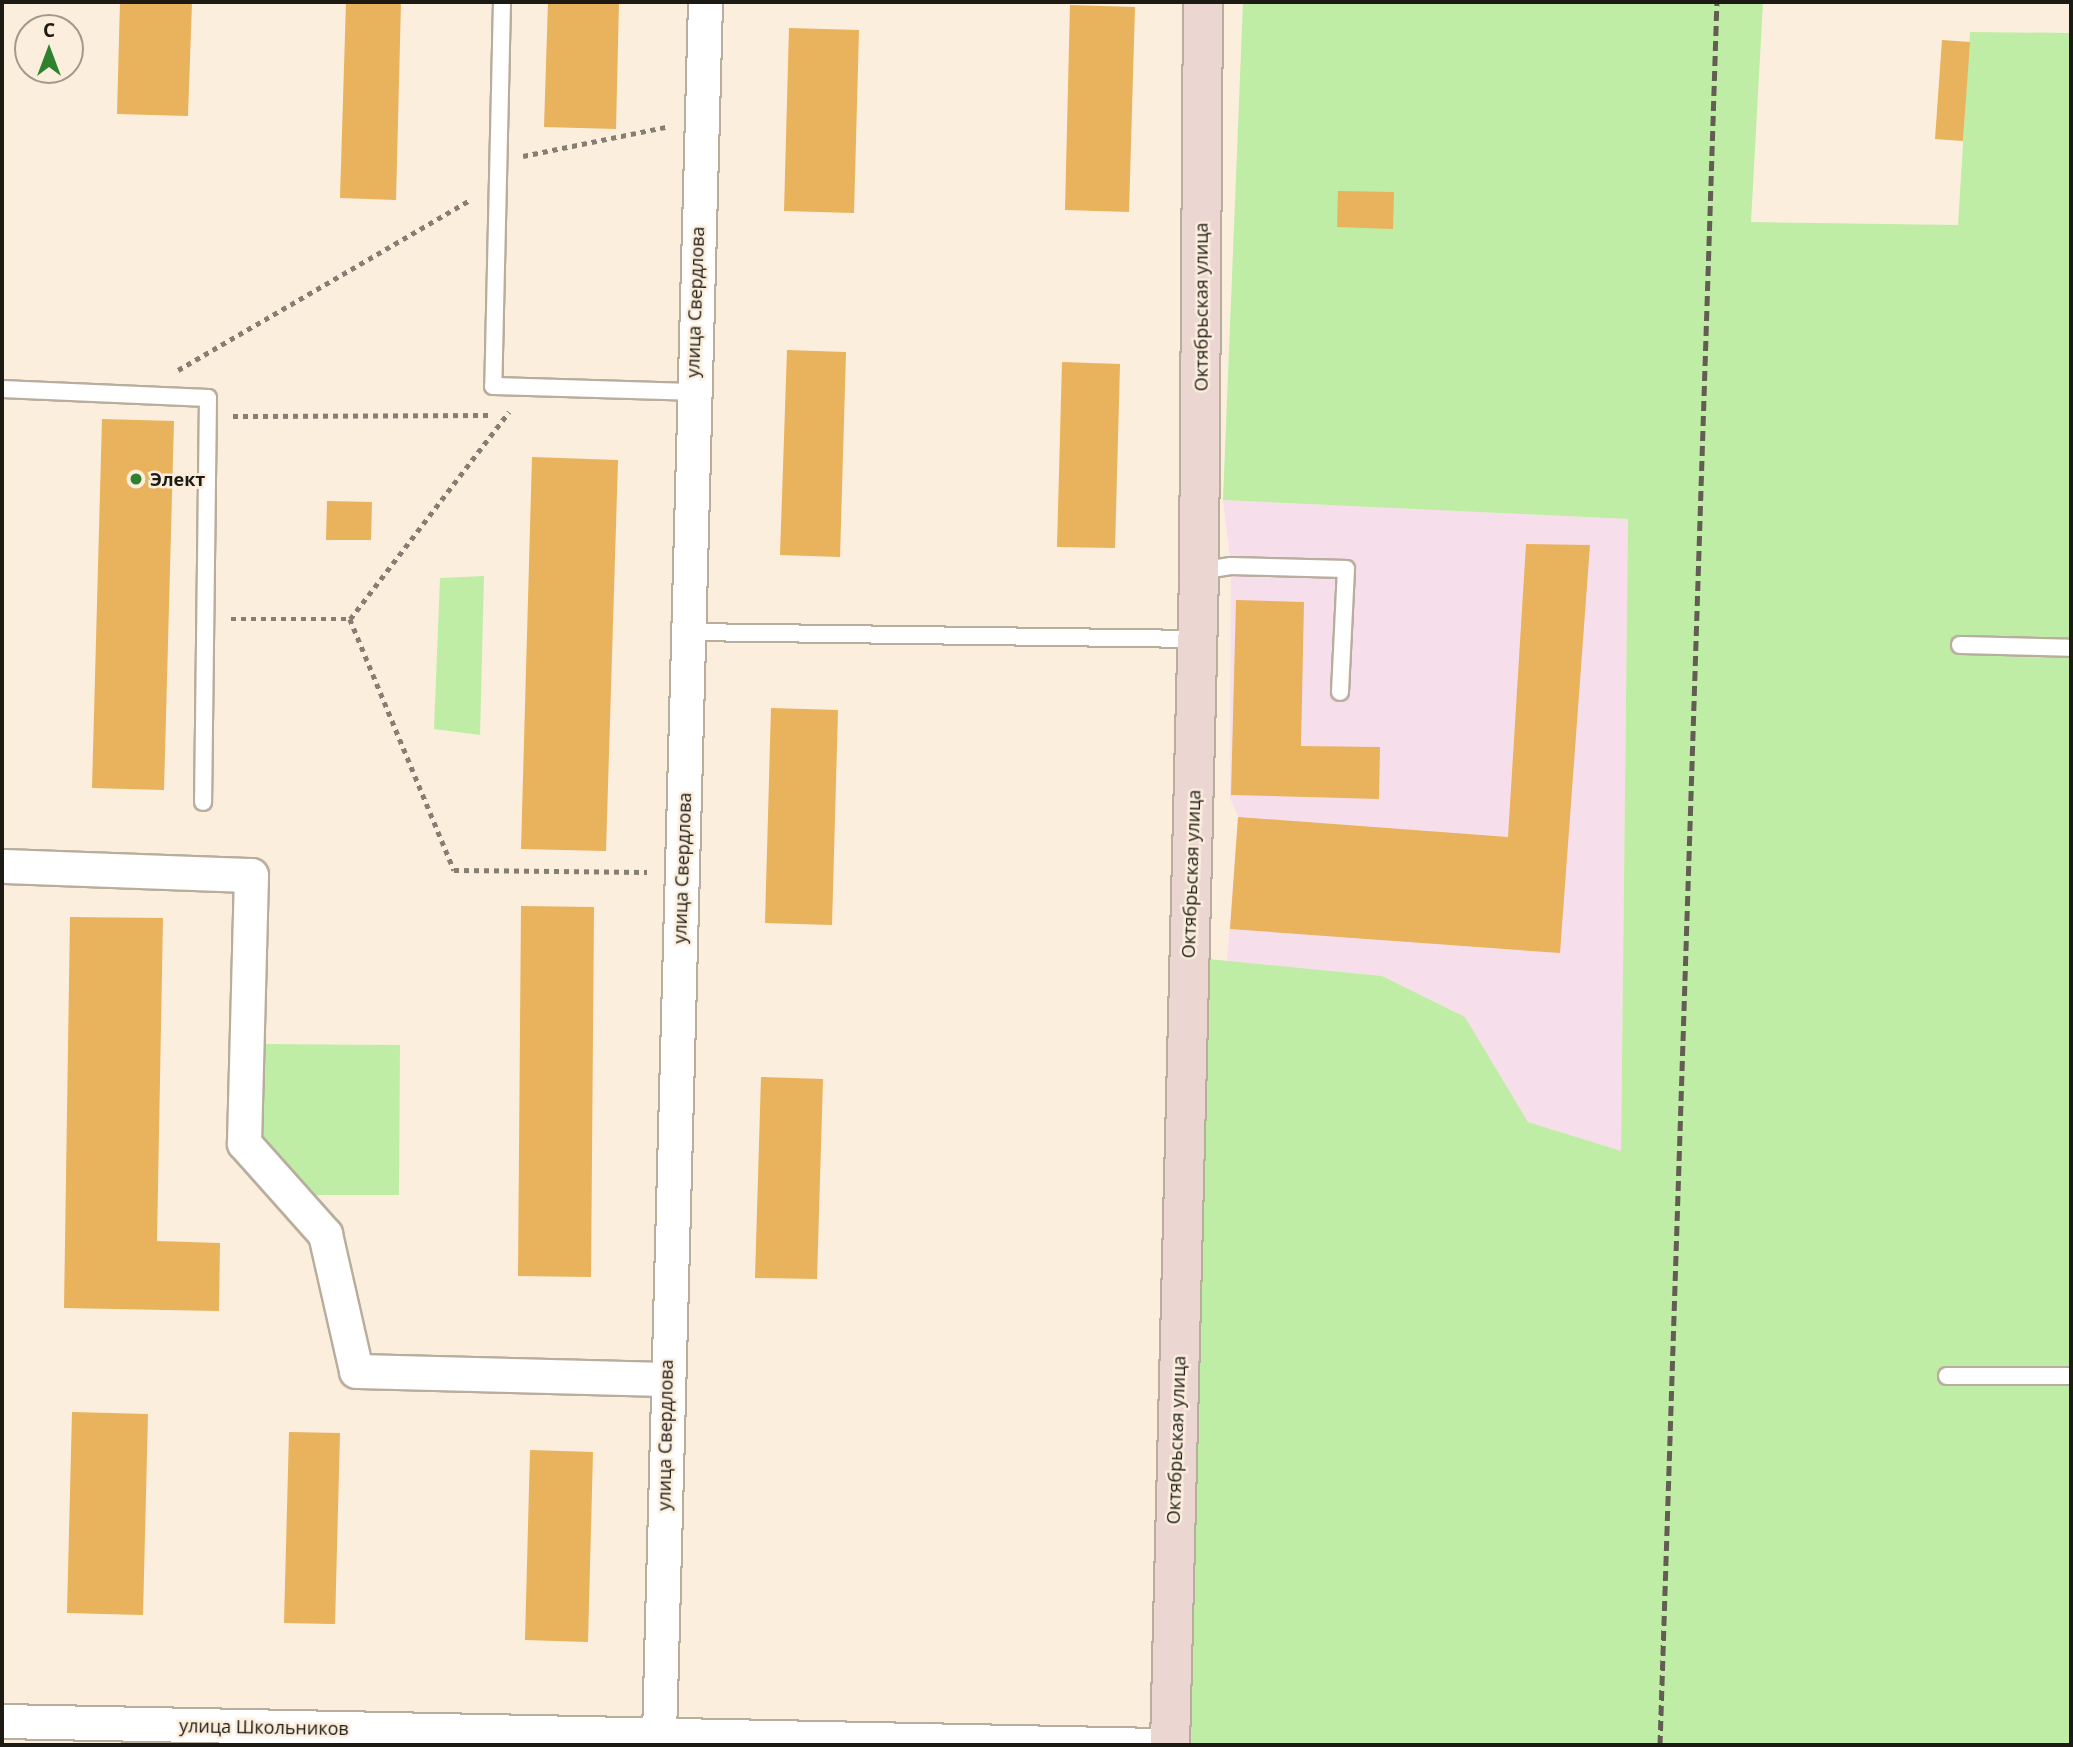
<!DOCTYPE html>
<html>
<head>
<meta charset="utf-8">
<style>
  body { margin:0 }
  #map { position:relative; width:2073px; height:1747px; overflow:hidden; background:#fbeedd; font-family:"Open Sans",sans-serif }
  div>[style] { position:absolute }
  .industrial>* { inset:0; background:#f6dfeb }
  .green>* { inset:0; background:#bfeda5 }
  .building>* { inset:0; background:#e9b25d }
  .path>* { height:4.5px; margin-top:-2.25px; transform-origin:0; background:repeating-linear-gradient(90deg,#867e72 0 5px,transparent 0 10px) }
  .roads { filter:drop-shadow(2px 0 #b9ad9d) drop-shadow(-2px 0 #b9ad9d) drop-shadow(0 2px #b9ad9d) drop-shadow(0 -2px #b9ad9d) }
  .lane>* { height:16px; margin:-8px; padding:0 8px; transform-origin:8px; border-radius:8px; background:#fff }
  .street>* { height:33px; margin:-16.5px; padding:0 16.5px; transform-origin:16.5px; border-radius:16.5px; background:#fff }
  .secondary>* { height:38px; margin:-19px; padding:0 19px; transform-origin:19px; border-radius:19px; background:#ebd6d2 }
  .rail>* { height:5px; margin-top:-2.5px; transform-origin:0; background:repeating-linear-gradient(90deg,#645d54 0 10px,transparent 0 15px) }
  .dots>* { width:19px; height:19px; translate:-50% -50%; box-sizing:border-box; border:4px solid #fbeedd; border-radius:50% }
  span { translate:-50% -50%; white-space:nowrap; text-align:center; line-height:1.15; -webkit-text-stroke:5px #fbeedd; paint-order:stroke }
  .street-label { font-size:18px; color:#1d1913 }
  .poi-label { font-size:18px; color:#1d1913; font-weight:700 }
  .left { translate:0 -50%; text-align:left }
  .frame { position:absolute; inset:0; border:4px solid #1d1913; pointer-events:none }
  .north { position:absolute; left:14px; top:14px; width:70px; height:70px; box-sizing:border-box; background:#fbeedd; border:2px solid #a2998c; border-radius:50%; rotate:0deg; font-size:19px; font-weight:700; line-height:28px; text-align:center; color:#1d1913 }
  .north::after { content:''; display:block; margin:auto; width:24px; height:32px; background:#2e812e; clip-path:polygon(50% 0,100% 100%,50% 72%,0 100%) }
</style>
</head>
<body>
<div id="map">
  <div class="industrial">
    <div style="clip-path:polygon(1223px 500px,1628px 519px,1621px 1152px,1528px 1122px,1465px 1017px,1382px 976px,1227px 961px,1238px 817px,1230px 798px,1231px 566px)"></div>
  </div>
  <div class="green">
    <div style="clip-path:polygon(1243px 2px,1763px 2px,1751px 222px,1958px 225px,1970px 32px,2071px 33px,2071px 1745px,1189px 1745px,1208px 959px,1382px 976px,1465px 1017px,1528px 1122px,1621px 1151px,1628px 519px,1223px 500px)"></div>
    <div style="clip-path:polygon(484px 576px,480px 735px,434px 729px,440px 578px)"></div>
    <div style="clip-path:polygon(260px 1044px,400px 1045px,399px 1195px,306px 1195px,259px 1142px)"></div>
  </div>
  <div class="building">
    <div style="clip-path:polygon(120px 2px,192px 2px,188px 116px,117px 114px)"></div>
    <div style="clip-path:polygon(346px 2px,401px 2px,396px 200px,340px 198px)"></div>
    <div style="clip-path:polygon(548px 2px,619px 2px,616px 129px,544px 127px)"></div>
    <div style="clip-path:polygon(1070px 5px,1135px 7px,1129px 212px,1065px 210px)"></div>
    <div style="clip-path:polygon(789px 28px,859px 30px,854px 213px,784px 211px)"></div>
    <div style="clip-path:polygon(1942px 40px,1970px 42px,1963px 141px,1935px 139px)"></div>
    <div style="clip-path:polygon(1338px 191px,1394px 192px,1393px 229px,1337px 227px)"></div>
    <div style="clip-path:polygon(787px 350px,846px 352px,840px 557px,780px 555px)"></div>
    <div style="clip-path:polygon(1062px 362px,1120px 364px,1115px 548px,1057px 547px)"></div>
    <div style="clip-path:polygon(102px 419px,174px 421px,164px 790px,92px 788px)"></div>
    <div style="clip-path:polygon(532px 457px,618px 460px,606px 851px,521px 849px)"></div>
    <div style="clip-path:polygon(327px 501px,372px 502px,371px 540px,326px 540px)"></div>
    <div style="clip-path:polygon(1526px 544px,1590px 545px,1560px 953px,1230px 929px,1238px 817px,1508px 837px)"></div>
    <div style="clip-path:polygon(1236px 600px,1304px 602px,1301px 746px,1380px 747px,1379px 799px,1231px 795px)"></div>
    <div style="clip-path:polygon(771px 708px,838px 710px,832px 925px,765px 923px)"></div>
    <div style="clip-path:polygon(521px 906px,594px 907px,591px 1277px,518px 1276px)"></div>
    <div style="clip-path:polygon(70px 917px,163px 918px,157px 1241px,220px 1243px,219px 1311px,64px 1308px)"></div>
    <div style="clip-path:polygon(761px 1077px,823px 1079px,817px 1279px,755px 1278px)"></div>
    <div style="clip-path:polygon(72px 1412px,148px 1414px,143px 1615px,67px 1613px)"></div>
    <div style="clip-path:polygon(289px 1432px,340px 1433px,335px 1624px,284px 1623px)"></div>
    <div style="clip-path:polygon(530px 1450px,593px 1452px,588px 1642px,525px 1640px)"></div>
  </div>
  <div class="path">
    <div style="left:523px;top:156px;width:146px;rotate:-11.5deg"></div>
    <div style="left:178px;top:370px;width:338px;rotate:-30.2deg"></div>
    <div style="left:233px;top:416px;width:257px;rotate:-0.2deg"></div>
    <div style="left:231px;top:619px;width:119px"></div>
    <div style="left:350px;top:619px;width:261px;rotate:-52.5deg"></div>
    <div style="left:350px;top:619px;width:272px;rotate:67.5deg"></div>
    <div style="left:454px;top:870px;width:193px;rotate:0.6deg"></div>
  </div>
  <div class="roads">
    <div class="lane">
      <div style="left:502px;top:2px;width:384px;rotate:91.3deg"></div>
      <div style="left:493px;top:386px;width:198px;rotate:1.7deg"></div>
      <div style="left:2px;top:389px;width:206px;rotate:2.5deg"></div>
      <div style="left:208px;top:398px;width:404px;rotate:90.7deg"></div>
      <div style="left:1199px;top:571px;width:32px;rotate:-9deg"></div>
      <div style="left:1231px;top:566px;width:115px;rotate:1.5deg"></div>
      <div style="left:1346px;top:569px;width:123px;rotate:92.8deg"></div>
      <div style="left:689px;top:632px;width:508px;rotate:0.79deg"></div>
      <div style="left:1960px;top:645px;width:111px;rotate:1.5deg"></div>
      <div style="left:1947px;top:1376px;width:124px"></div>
    </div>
    <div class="street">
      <div style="left:2px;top:866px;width:249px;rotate:2.1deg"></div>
      <div style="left:251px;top:875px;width:268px;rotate:91.5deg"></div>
      <div style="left:244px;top:1143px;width:122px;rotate:48.3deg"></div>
      <div style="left:325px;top:1234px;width:140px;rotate:77.2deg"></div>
      <div style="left:356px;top:1371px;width:310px;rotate:1.5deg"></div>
      <div style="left:2px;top:1721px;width:1154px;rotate:1.19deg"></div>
      <div style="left:659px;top:1735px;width:1734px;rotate:-88.48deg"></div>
    </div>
    <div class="secondary">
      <div style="left:1170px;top:1745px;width:1174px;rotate:-88.58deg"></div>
      <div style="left:1199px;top:571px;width:569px;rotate:-89.6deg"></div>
    </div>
  </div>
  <div class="rail">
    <div style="left:1660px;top:1745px;width:1744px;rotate:-88.13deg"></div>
  </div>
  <div class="dots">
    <div style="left:136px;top:479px;background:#2e812e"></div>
  </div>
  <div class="street-label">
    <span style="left:695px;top:302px;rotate:-88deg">улица Свердлова</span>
    <span style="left:1201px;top:307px;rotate:-90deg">Октябрьская улица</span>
    <span style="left:682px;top:868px;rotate:-88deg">улица Свердлова</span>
    <span style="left:1191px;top:874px;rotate:-88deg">Октябрьская улица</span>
    <span style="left:665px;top:1435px;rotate:-89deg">улица Свердлова</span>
    <span style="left:1176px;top:1440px;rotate:-88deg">Октябрьская улица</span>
    <span style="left:264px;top:1727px;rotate:1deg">улица Школьников</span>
  </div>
  <div class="poi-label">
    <span class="left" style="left:150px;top:479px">Элект</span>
  </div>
  <div class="frame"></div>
  <div class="north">С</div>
</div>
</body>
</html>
